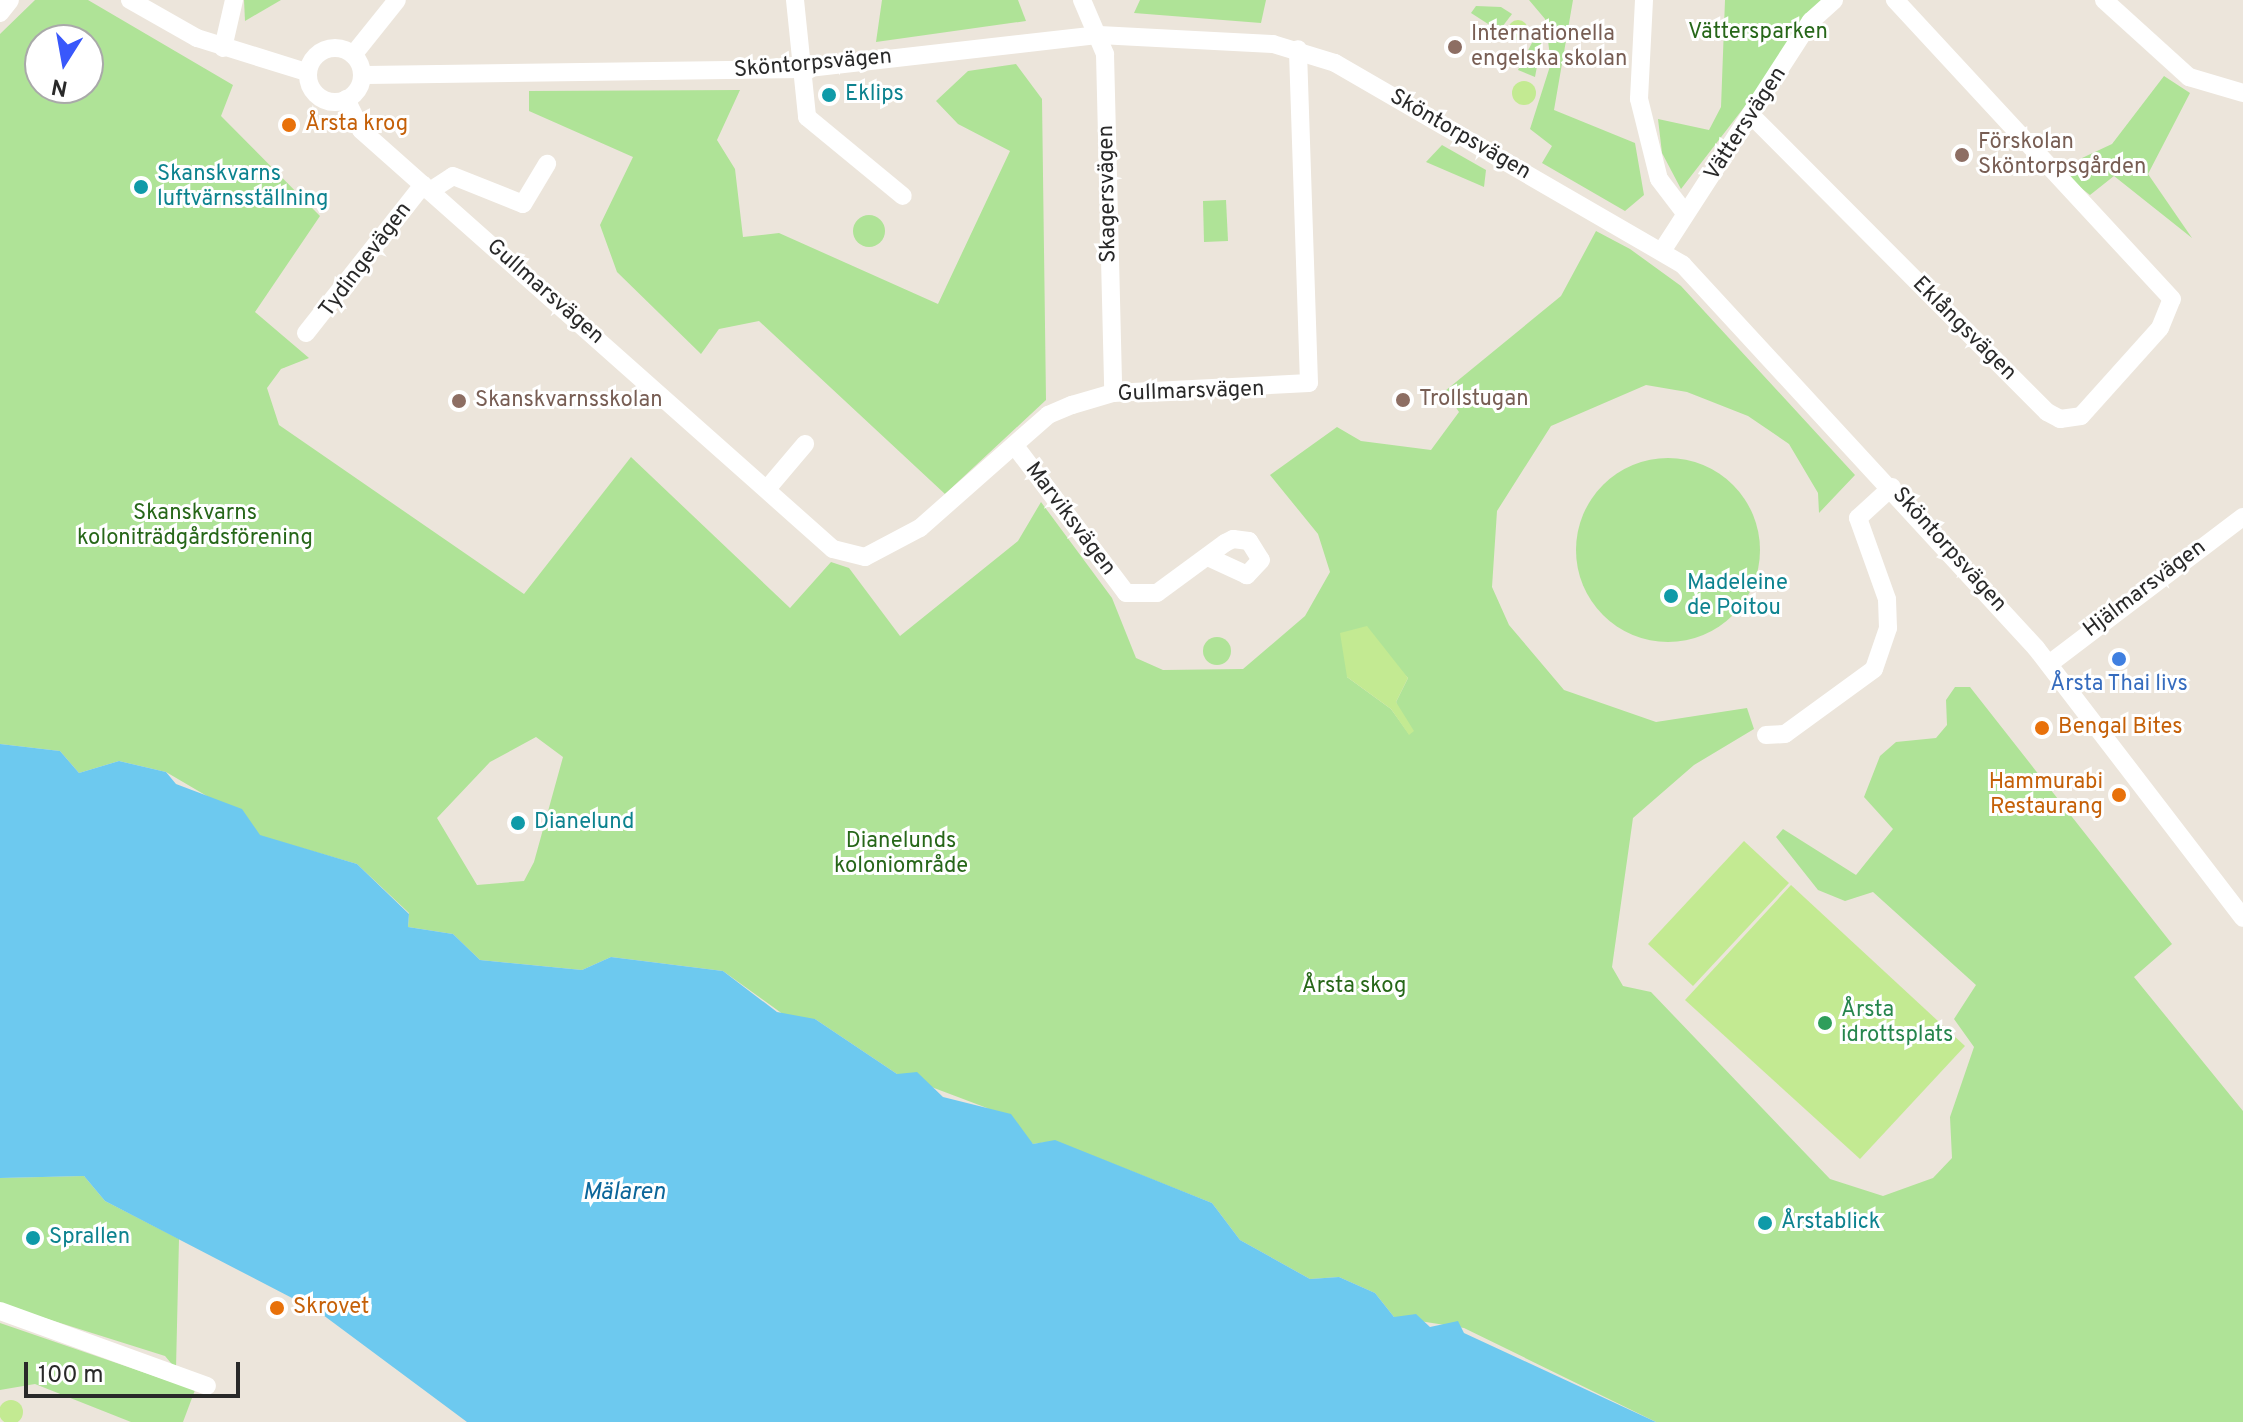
<!DOCTYPE html>
<html>
<head>
<meta charset="utf-8">
<style>
  body { margin:0 }
  #map { position:relative; width:2243px; height:1422px; overflow:hidden; background:#ece5db; font-family:Overpass,sans-serif }
  div>[style] { position:absolute }
  .green>* { inset:0; background:#afe397 }
  .round { border-radius:50% }
  .pitch>* { inset:0; background:#c3ea92 }
  .water>* { inset:0; background:#6dc9ef }
  .street>* { height:18px; margin:-9px; padding:0 9px; transform-origin:9px; border-radius:9px; background:#fff }
  .street>.ring { margin:-9px; padding:0; box-sizing:content-box; background:none; border:18px solid #fff; border-radius:50% }
  .dots>* { width:22px; height:22px; translate:-50% -50%; box-sizing:border-box; border:4px solid #fff; border-radius:50% }
  span { translate:-50% -50%; white-space:nowrap; text-align:center; line-height:1.15; -webkit-text-stroke:6px #fff; paint-order:stroke }
  .park-label { font-size:22px; color:#276719 }
  .education-label { font-size:22px; color:#785e54 }
  .left { translate:0 -50%; text-align:left }
  .street-label { font-size:22px; color:#292929 }
  .culture-label { font-size:22px; color:#0d838f }
  .food-label { font-size:22px; color:#c56008 }
  .right { translate:-100% -50%; text-align:right }
  .shop-label { font-size:22px; color:#366cbe }
  .leisure-label { font-size:22px; color:#27864d }
  .water-label { font-size:24px; color:#0c669a; font-style:italic }
  .north { position:absolute; left:24px; top:24px; width:80px; height:80px; box-sizing:border-box; background:#fff; border:2px solid #a9a9a9; border-radius:50%; rotate:191deg; font-size:22px; font-weight:700; line-height:32px; text-align:center; color:#292929 }
  .north::after { content:''; display:block; margin:auto; width:28px; height:36px; background:#3958fb; clip-path:polygon(50% 0,100% 100%,50% 72%,0 100%) }
  .scale { position:absolute; left:24px; top:1362px; width:216px; height:36px; box-sizing:border-box; border:4px solid #292929; border-top:0; padding-left:10px; font-size:24px; line-height:28px; white-space:nowrap; color:#292929; -webkit-text-stroke:6px #fff; paint-order:stroke }
</style>
</head>
<body>
<div id="map">
  <div class="green">
    <div style="clip-path:polygon(evenodd,35px 0,88px 0,233px 85px,221px 116px,320px 216px,255px 312px,309px 358px,281px 369px,267px 388px,279px 425px,524px 594px,631px 457px,790px 608px,831px 562px,849px 568px,900px 636px,1018px 541px,1041px 502px,1112px 598px,1136px 658px,1163px 670px,1243px 669px,1305px 616px,1330px 572px,1318px 534px,1270px 475px,1337px 427px,1361px 441px,1431px 450px,1459px 412px,1445px 391px,1561px 296px,1596px 231px,1630px 249px,1681px 286px,1855px 475px,1819px 513px,1818px 493px,1789px 444px,1748px 416px,1687px 392px,1646px 385px,1551px 426px,1497px 511px,1492px 587px,1509px 625px,1564px 690px,1656px 722px,1747px 708px,1754px 729px,1694px 765px,1633px 818px,1612px 967px,1623px 986px,1651px 992px,1830px 1179px,1883px 1196px,1933px 1178px,1952px 1158px,1950px 1117px,1974px 1047px,1954px 1019px,1976px 985px,1873px 892px,1845px 901px,1818px 890px,1776px 837px,1783px 829px,1856px 875px,1893px 829px,1864px 797px,1880px 756px,1896px 742px,1936px 738px,1947px 725px,1946px 700px,1955px 687px,1970px 687px,2172px 944px,2134px 977px,2243px 1111px,2243px 1422px,1656px 1422px,1464px 1328px,1394px 1317px,1375px 1293px,1339px 1277px,1310px 1279px,1240px 1240px,1212px 1203px,1055px 1141px,1033px 1144px,987px 1108px,897px 1074px,815px 1019px,791px 1020px,723px 971px,611px 957px,582px 970px,480px 960px,453px 934px,408px 927px,409px 913px,357px 864px,260px 836px,246px 819px,166px 772px,119px 761px,79px 773px,60px 751px,0 744px,0 34px,35px 0,40px 40px,88px 40px,88px 88px,40px 88px,40px 40px,35px 0,1393px 662px,1408px 678px,1396px 702px,1409px 734px,1391px 709px,1347px 677px,1393px 662px,35px 0,536px 737px,563px 757px,534px 862px,524px 881px,477px 885px,437px 818px,490px 762px,536px 737px)"></div>
    <div style="clip-path:polygon(244px 0,281px 0,245px 21px)"></div>
    <div style="clip-path:polygon(882px 0,1018px 0,1026px 21px,876px 42px)"></div>
    <div style="clip-path:polygon(1140px 0,1266px 0,1261px 23px,1134px 13px)"></div>
    <div style="clip-path:polygon(1529px 0,1573px 0,1554px 110px,1635px 143px,1644px 195px,1625px 211px,1542px 163px,1552px 146px,1530px 129px,1551px 63px,1545px 19px)"></div>
    <div style="clip-path:polygon(1725px 0,1827px 0,1681px 189px,1662px 153px,1658px 119px,1709px 130px,1721px 107px)"></div>
    <div style="clip-path:polygon(1476px 6px,1501px 7px,1512px 14px,1499px 31px,1471px 13px)"></div>
    <div style="clip-path:polygon(1536px 35px,1542px 39px,1535px 77px,1518px 70px)"></div>
    <div style="clip-path:polygon(1016px 64px,1042px 99px,1046px 400px,945px 494px,759px 321px,719px 329px,701px 354px,617px 272px,600px 225px,633px 157px,529px 111px,529px 91px,740px 90px,717px 140px,735px 169px,743px 237px,779px 233px,938px 304px,1010px 151px,958px 124px,936px 101px,968px 71px)"></div>
    <div style="clip-path:polygon(2164px 76px,2190px 93px,2148px 174px,2192px 238px,2114px 176px,2090px 195px,2066px 176px,2082px 158px,2112px 144px)"></div>
    <div style="clip-path:polygon(1442px 145px,1486px 170px,1484px 187px,1426px 162px)"></div>
    <div style="clip-path:polygon(1226px 200px,1228px 241px,1204px 242px,1203px 201px)"></div>
    <div class="round" style="left:853px;top:215px;width:32px;height:32px"></div>
    <div class="round" style="left:1576px;top:458px;width:184px;height:184px"></div>
    <div class="round" style="left:1203px;top:637px;width:28px;height:28px"></div>
    <div style="clip-path:polygon(84px 1176px,105px 1201px,179px 1239px,176px 1369px,165px 1356px,0 1304px,0 1178px)"></div>
    <div style="clip-path:polygon(0 1323px,195px 1390px,183px 1422px,131px 1422px,35px 1384px,0 1390px)"></div>
  </div>
  <div class="pitch">
    <div class="round" style="left:1508px;top:20px;width:20px;height:20px"></div>
    <div class="round" style="left:1512px;top:81px;width:24px;height:24px"></div>
    <div style="clip-path:polygon(1367px 626px,1408px 678px,1396px 702px,1414px 731px,1409px 735px,1391px 709px,1347px 677px,1340px 633px)"></div>
    <div style="clip-path:polygon(1744px 841px,1789px 883px,1693px 986px,1648px 944px)"></div>
    <div style="clip-path:polygon(1791px 885px,1965px 1046px,1860px 1159px,1685px 1000px)"></div>
    <div class="round" style="left:-1px;top:1400px;width:24px;height:24px"></div>
  </div>
  <div class="water">
    <div style="clip-path:polygon(0 744px,60px 751px,79px 773px,119px 761px,166px 772px,176px 784px,242px 809px,260px 835px,357px 864px,409px 914px,408px 927px,453px 934px,480px 960px,582px 970px,611px 957px,723px 971px,777px 1012px,815px 1019px,897px 1074px,917px 1072px,943px 1097px,1011px 1114px,1033px 1144px,1055px 1140px,1212px 1203px,1240px 1240px,1310px 1279px,1339px 1277px,1375px 1293px,1394px 1317px,1416px 1314px,1430px 1327px,1458px 1321px,1464px 1333px,1656px 1422px,467px 1422px,319px 1312px,105px 1201px,84px 1176px,0 1178px)"></div>
  </div>
  <div class="street">
    <div style="left:130px;top:0;width:77px;rotate:29.6deg"></div>
    <div style="left:197px;top:38px;width:111px;rotate:17.3deg"></div>
    <div style="left:795px;top:0;width:118px;rotate:84.1deg"></div>
    <div style="left:807px;top:117px;width:124px;rotate:39.5deg"></div>
    <div style="left:1082px;top:0;width:59px;rotate:66.9deg"></div>
    <div style="left:1105px;top:54px;width:339px;rotate:88.6deg"></div>
    <div style="left:1644px;top:0;width:99px;rotate:92.9deg"></div>
    <div style="left:1639px;top:99px;width:82px;rotate:76deg"></div>
    <div style="left:1659px;top:179px;width:43px;rotate:52.6deg"></div>
    <div style="left:2104px;top:0;width:115px;rotate:42.2deg"></div>
    <div style="left:2189px;top:77px;width:56px;rotate:16.5deg"></div>
    <div style="left:0;top:13px;width:16px;rotate:-52deg"></div>
    <div class="ring" style="left:308px;top:48px;width:36px;height:36px"></div>
    <div style="left:223px;top:48px;width:49px;rotate:-77.1deg"></div>
    <div style="left:353px;top:55px;width:70px;rotate:-51.3deg"></div>
    <div style="left:366px;top:75px;width:434px;rotate:-0.8deg"></div>
    <div style="left:800px;top:69px;width:301px;rotate:-6.5deg"></div>
    <div style="left:1099px;top:35px;width:174px;rotate:3deg"></div>
    <div style="left:1273px;top:44px;width:65px;rotate:17deg"></div>
    <div style="left:1335px;top:63px;width:402px;rotate:30.1deg"></div>
    <div style="left:1683px;top:265px;width:521px;rotate:47.33deg"></div>
    <div style="left:2036px;top:648px;width:340px;rotate:52.5deg"></div>
    <div style="left:346px;top:99px;width:34px;rotate:64deg"></div>
    <div style="left:361px;top:130px;width:631px;rotate:41.6deg"></div>
    <div style="left:833px;top:549px;width:33px;rotate:14deg"></div>
    <div style="left:865px;top:557px;width:62px;rotate:-27.8deg"></div>
    <div style="left:920px;top:528px;width:171px;rotate:-41.4deg"></div>
    <div style="left:1048px;top:415px;width:26px;rotate:-23deg"></div>
    <div style="left:1072px;top:405px;width:43px;rotate:-16.3deg"></div>
    <div style="left:1113px;top:393px;width:196px;rotate:-2.9deg"></div>
    <div style="left:1309px;top:383px;width:334px;rotate:-91.9deg"></div>
    <div style="left:1754px;top:118px;width:415px;rotate:45.1deg"></div>
    <div style="left:2047px;top:412px;width:15px;rotate:28deg"></div>
    <div style="left:2060px;top:419px;width:21px;rotate:-8deg"></div>
    <div style="left:2081px;top:416px;width:118px;rotate:-48.1deg"></div>
    <div style="left:2160px;top:328px;width:31px;rotate:-68deg"></div>
    <div style="left:2172px;top:299px;width:408px;rotate:-132.8deg"></div>
    <div style="left:430px;top:191px;width:27px;rotate:-33deg"></div>
    <div style="left:453px;top:176px;width:75px;rotate:21.8deg"></div>
    <div style="left:523px;top:204px;width:47px;rotate:-59deg"></div>
    <div style="left:1662px;top:251px;width:274px;rotate:-57.1deg"></div>
    <div style="left:1811px;top:21px;width:31px;rotate:-42deg"></div>
    <div style="left:306px;top:333px;width:189px;rotate:-51.7deg"></div>
    <div style="left:1015px;top:446px;width:184px;rotate:52.9deg"></div>
    <div style="left:1126px;top:593px;width:31px"></div>
    <div style="left:1157px;top:593px;width:84px;rotate:-36.3deg"></div>
    <div style="left:1225px;top:543px;width:9px;rotate:-27deg"></div>
    <div style="left:1233px;top:539px;width:16px;rotate:7deg"></div>
    <div style="left:1249px;top:541px;width:22px;rotate:58deg"></div>
    <div style="left:1261px;top:560px;width:21px;rotate:133deg"></div>
    <div style="left:1247px;top:575px;width:43px;rotate:-155.2deg"></div>
    <div style="left:767px;top:489px;width:59px;rotate:-49.8deg"></div>
    <div style="left:2049px;top:664px;width:243px;rotate:-37.2deg"></div>
    <div style="left:1766px;top:735px;width:19px;rotate:-3deg"></div>
    <div style="left:1785px;top:734px;width:110px;rotate:-36.1deg"></div>
    <div style="left:1874px;top:669px;width:43px;rotate:-71.1deg"></div>
    <div style="left:1888px;top:628px;width:29px;rotate:-92deg"></div>
    <div style="left:1887px;top:599px;width:86px;rotate:-109.7deg"></div>
    <div style="left:1858px;top:518px;width:46px;rotate:-42.4deg"></div>
    <div style="left:0;top:1311px;width:220px;rotate:19.9deg"></div>
  </div>
  <div class="dots">
    <div style="left:1455px;top:47px;background:#8d6e63"></div>
    <div style="left:829px;top:95px;background:#0f9aa8"></div>
    <div style="left:289px;top:125px;background:#e8710a"></div>
    <div style="left:1962px;top:155px;background:#8d6e63"></div>
    <div style="left:141px;top:187px;background:#0f9aa8"></div>
    <div style="left:1403px;top:400px;background:#8d6e63"></div>
    <div style="left:459px;top:401px;background:#8d6e63"></div>
    <div style="left:1671px;top:596px;background:#0f9aa8"></div>
    <div style="left:2119px;top:659px;background:#3f7fe0"></div>
    <div style="left:2042px;top:728px;background:#e8710a"></div>
    <div style="left:2119px;top:795px;background:#e8710a"></div>
    <div style="left:518px;top:823px;background:#0f9aa8"></div>
    <div style="left:1825px;top:1023px;background:#2e9e5b"></div>
    <div style="left:1765px;top:1223px;background:#0f9aa8"></div>
    <div style="left:33px;top:1238px;background:#0f9aa8"></div>
    <div style="left:277px;top:1308px;background:#e8710a"></div>
  </div>
  <div class="park-label">
    <span style="left:1758px;top:33px">Vättersparken</span>
    <span style="left:195px;top:526px">Skanskvarns<br>koloniträdgårdsförening</span>
    <span style="left:901px;top:854px">Dianelunds<br>koloniområde</span>
    <span style="left:1354px;top:987px">Årsta skog</span>
  </div>
  <div class="education-label">
    <span class="left" style="left:1471px;top:47px">Internationella<br>engelska skolan</span>
    <span class="left" style="left:1978px;top:155px">Förskolan<br>Sköntorpsgården</span>
    <span class="left" style="left:1419px;top:400px">Trollstugan</span>
    <span class="left" style="left:475px;top:401px">Skanskvarnsskolan</span>
  </div>
  <div class="street-label">
    <span style="left:813px;top:64px;rotate:-5deg">Sköntorpsvägen</span>
    <span style="left:1746px;top:124px;rotate:-57deg">Vättersvägen</span>
    <span style="left:1460px;top:135px;rotate:30deg">Sköntorpsvägen</span>
    <span style="left:1108px;top:194px;rotate:-91deg">Skagersvägen</span>
    <span style="left:366px;top:260px;rotate:-53deg">Tydingevägen</span>
    <span style="left:545px;top:292px;rotate:41deg">Gullmarsvägen</span>
    <span style="left:1964px;top:329px;rotate:45deg">Eklångsvägen</span>
    <span style="left:1191px;top:392px;rotate:-2deg">Gullmarsvägen</span>
    <span style="left:1070px;top:519px;rotate:53deg">Marviksvägen</span>
    <span style="left:1949px;top:550px;rotate:48deg">Sköntorpsvägen</span>
    <span style="left:2145px;top:589px;rotate:-37deg">Hjälmarsvägen</span>
  </div>
  <div class="culture-label">
    <span class="left" style="left:845px;top:95px">Eklips</span>
    <span class="left" style="left:157px;top:187px">Skanskvarns<br>luftvärnsställning</span>
    <span class="left" style="left:1687px;top:596px">Madeleine<br>de Poitou</span>
    <span class="left" style="left:534px;top:823px">Dianelund</span>
    <span class="left" style="left:1781px;top:1223px">Årstablick</span>
    <span class="left" style="left:49px;top:1238px">Sprallen</span>
  </div>
  <div class="food-label">
    <span class="left" style="left:305px;top:125px">Årsta krog</span>
    <span class="left" style="left:2058px;top:728px">Bengal Bites</span>
    <span class="right" style="left:2103px;top:795px">Hammurabi<br>Restaurang</span>
    <span class="left" style="left:293px;top:1308px">Skrovet</span>
  </div>
  <div class="shop-label">
    <span style="left:2119px;top:685px">Årsta Thai livs</span>
  </div>
  <div class="leisure-label">
    <span class="left" style="left:1841px;top:1023px">Årsta<br>idrottsplats</span>
  </div>
  <div class="water-label">
    <span style="left:624px;top:1194px">Mälaren</span>
  </div>
  <div class="north">N</div>
  <div class="scale">100 m</div>
</div>
</body>
</html>
